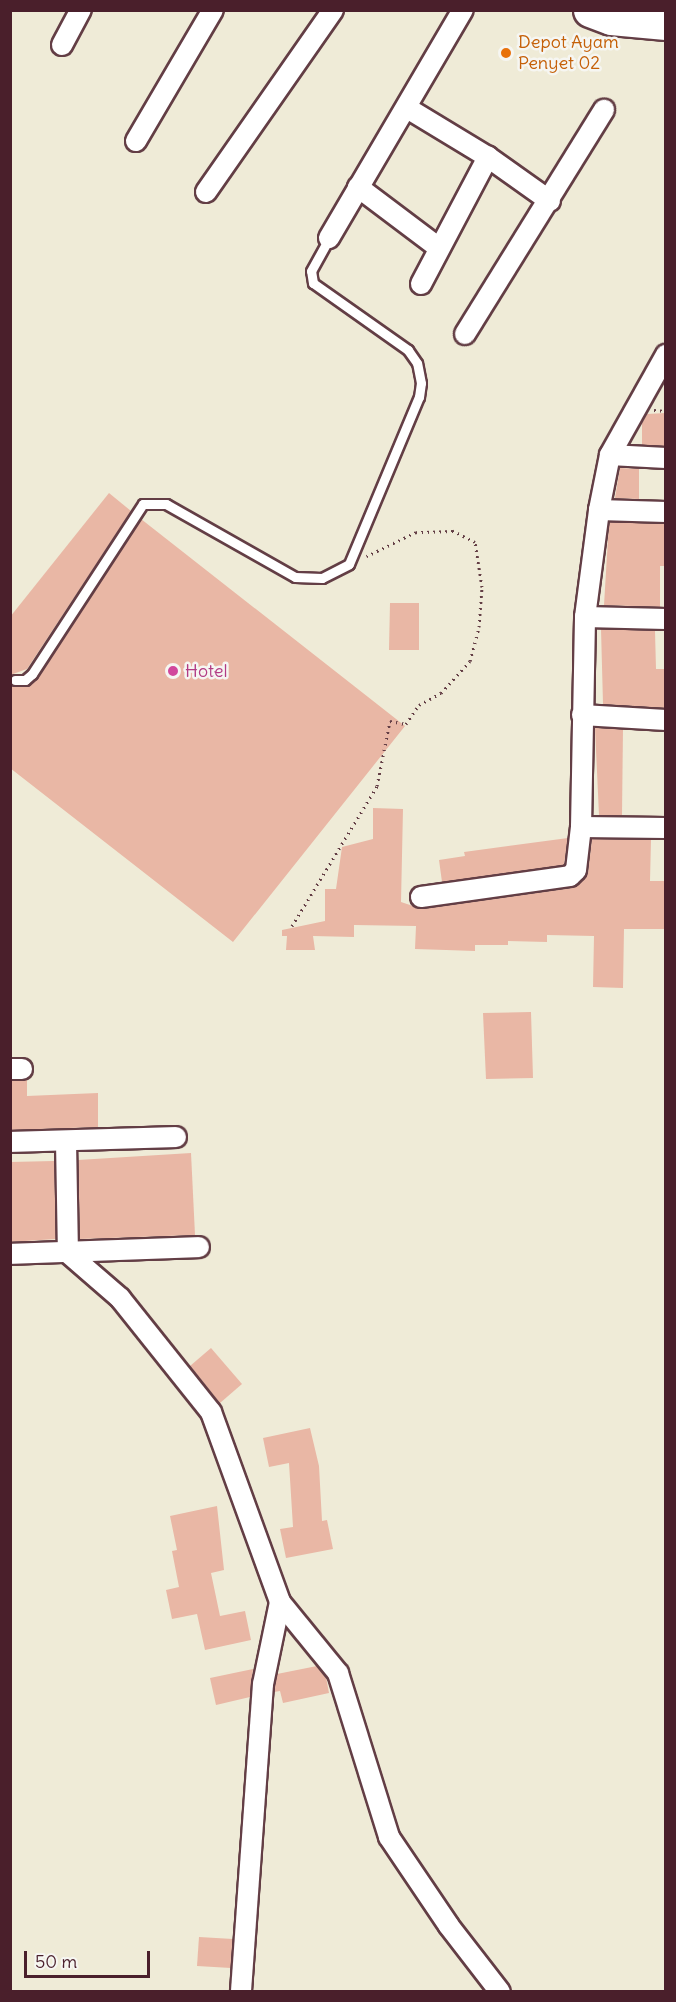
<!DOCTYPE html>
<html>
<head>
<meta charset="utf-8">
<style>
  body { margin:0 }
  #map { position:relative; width:676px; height:2002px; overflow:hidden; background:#efebd7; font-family:Delius,sans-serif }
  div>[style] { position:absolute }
  .building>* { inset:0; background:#e9b7a5 }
  .path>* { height:3px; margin-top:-1.5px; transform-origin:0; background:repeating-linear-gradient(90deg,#633e45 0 1.5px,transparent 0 6px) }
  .roads { filter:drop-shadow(2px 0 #633e45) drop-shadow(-2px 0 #633e45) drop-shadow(0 2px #633e45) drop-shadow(0 -2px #633e45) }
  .lane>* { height:9px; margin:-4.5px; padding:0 4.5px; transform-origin:4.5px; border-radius:4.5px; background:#fff }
  .street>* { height:20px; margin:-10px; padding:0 10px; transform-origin:10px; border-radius:10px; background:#fff }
  .highway>* { height:33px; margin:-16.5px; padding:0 16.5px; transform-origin:16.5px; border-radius:16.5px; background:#fff }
  .dots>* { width:16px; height:16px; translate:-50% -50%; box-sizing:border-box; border:3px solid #f6f6f2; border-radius:50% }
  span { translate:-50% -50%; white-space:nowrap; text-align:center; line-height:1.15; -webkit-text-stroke:5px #f6f6f2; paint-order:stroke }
  .food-label { font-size:18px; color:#c56008 }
  .left { translate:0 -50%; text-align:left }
  .hotel-label { font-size:18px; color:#b23c85 }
  .frame { position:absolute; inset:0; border:12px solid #4a1f2b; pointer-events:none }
  .scale { position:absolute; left:24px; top:1951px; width:126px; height:27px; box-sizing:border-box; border:3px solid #4a1f2b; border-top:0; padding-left:8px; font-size:18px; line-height:21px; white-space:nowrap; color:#4a1f2b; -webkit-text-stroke:4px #f6f6f2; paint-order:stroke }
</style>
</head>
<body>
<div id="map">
  <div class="building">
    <div style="clip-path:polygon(666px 413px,666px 446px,642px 445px,642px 423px,647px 414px)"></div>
    <div style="clip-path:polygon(620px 468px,639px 469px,639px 499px,615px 498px)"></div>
    <div style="clip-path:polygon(109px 493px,131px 511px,27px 669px,10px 675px,10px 617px)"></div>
    <div style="clip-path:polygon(141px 519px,405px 726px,233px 942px,10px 768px,10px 685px,26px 687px,37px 678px)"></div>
    <div style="clip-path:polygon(609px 522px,666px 524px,666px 566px,660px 566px,660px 607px,604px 605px)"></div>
    <div style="clip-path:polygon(390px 603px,419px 603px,419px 650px,389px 650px)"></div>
    <div style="clip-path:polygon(601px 629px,655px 631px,656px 669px,664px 669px,664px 708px,603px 704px)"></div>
    <div style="clip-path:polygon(595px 728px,623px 729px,622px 815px,599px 815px)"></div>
    <div style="clip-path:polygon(373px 808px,403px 809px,401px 902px,422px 909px,572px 888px,588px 872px,592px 839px,651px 840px,650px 881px,666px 881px,666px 929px,624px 929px,623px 988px,593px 987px,594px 936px,547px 935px,547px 942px,508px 941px,508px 945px,475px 945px,475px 951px,446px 950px,415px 949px,416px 926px,354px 925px,354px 937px,313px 936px,315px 950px,286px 950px,287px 936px,282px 936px,282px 930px,325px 921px,325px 889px,336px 889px,342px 847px,373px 839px)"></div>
    <div style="clip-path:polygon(568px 838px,564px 865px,442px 882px,439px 860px,465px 856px,464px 852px)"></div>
    <div style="clip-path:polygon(531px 1012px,533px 1078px,486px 1079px,483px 1013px)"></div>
    <div style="clip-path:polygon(27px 1080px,27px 1096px,98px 1093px,98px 1127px,10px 1130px,10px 1081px)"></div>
    <div style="clip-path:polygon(191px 1153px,195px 1235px,80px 1239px,78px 1160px)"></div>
    <div style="clip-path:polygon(54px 1161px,56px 1239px,10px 1242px,10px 1162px)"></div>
    <div style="clip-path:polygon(211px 1348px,242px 1384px,220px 1403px,190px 1366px)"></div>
    <div style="clip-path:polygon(310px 1428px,319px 1466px,322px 1521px,327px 1520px,333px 1549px,286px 1558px,280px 1529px,293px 1527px,289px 1463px,269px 1467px,263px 1438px)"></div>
    <div style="clip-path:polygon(217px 1506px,224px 1570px,211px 1573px,220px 1616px,245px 1611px,251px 1640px,205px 1650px,197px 1614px,172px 1619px,166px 1590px,179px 1587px,172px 1551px,177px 1550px,170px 1516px)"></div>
    <div style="clip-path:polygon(317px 1666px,326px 1677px,329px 1693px,283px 1703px,280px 1691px,274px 1692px,277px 1674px)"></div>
    <div style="clip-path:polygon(253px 1669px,250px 1697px,216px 1705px,210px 1678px)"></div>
    <div style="clip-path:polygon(199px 1937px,233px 1939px,231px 1968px,197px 1966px)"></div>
  </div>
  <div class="path">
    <div style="left:654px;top:410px;width:12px;rotate:5deg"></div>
    <div style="left:292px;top:926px;width:164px;rotate:-58.7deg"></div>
    <div style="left:377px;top:786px;width:66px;rotate:-78.7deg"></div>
    <div style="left:390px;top:721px;width:16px;rotate:11deg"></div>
    <div style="left:406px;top:724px;width:23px;rotate:-56deg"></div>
    <div style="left:419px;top:705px;width:25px;rotate:-29deg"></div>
    <div style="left:441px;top:693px;width:43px;rotate:-47.8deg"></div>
    <div style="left:470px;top:661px;width:35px;rotate:-75deg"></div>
    <div style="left:479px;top:627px;width:40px;rotate:-85.7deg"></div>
    <div style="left:482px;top:587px;width:46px;rotate:-98.8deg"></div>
    <div style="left:475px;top:542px;width:25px;rotate:-153deg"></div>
    <div style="left:453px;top:531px;width:37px;rotate:178deg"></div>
    <div style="left:416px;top:532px;width:55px;rotate:153.9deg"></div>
  </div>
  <div class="roads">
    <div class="lane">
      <div style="left:15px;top:680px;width:10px"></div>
      <div style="left:25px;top:680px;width:9px;rotate:-41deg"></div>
      <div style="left:32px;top:674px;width:203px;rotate:-56.9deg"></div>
      <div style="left:143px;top:504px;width:23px"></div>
      <div style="left:166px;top:504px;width:148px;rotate:29.5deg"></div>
      <div style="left:295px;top:577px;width:27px;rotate:2deg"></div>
      <div style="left:322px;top:578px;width:30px;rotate:-27deg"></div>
      <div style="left:349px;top:564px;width:181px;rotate:-67.3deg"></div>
      <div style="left:419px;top:397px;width:14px;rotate:-82deg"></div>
      <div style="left:421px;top:383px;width:20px;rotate:-101deg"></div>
      <div style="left:417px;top:363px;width:16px;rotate:-125deg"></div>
      <div style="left:408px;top:350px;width:116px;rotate:-144.8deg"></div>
      <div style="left:313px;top:283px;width:12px;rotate:-99deg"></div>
      <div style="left:311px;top:271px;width:38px;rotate:-61deg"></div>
    </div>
    <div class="street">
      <div style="left:62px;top:45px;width:40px;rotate:-62deg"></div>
      <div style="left:407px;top:108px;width:95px;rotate:31.2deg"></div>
      <div style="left:488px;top:157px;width:76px;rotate:35.4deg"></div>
      <div style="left:136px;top:141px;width:152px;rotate:-59.6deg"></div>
      <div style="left:358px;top:187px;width:101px;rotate:37deg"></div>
      <div style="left:206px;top:192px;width:222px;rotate:-55.1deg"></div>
      <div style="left:329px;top:238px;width:264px;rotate:-59.6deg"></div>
      <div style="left:421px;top:284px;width:144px;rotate:-62.2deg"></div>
      <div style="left:465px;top:334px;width:264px;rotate:-58.2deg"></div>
      <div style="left:610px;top:455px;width:56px;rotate:3.1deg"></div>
      <div style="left:599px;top:510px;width:67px;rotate:1.7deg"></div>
      <div style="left:585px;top:617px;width:81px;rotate:1.4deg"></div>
      <div style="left:582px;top:715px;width:84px;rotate:3.4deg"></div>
      <div style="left:581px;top:827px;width:85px;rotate:0.7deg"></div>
      <div style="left:421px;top:897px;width:150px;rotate:-8deg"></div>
      <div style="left:570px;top:876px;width:8px;rotate:-45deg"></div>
      <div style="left:576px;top:870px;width:43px;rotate:-83.4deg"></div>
      <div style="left:581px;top:827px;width:210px;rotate:-88.9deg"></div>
      <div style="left:585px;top:617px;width:108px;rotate:-82.5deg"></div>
      <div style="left:599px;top:510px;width:56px;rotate:-78.7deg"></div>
      <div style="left:610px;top:455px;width:115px;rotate:-60.8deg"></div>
      <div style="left:10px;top:1069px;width:12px"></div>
      <div style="left:66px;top:1141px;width:112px;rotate:89deg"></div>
      <div style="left:68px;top:1253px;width:69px;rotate:40.9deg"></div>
      <div style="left:120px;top:1298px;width:146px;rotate:51.4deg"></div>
      <div style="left:211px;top:1412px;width:202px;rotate:70deg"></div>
      <div style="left:280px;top:1602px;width:84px;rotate:101.7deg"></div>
      <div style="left:263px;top:1684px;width:309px;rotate:94.1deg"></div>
      <div style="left:10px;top:1142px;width:166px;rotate:-1.7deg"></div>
      <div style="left:10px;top:1254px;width:189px;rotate:-2.1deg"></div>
      <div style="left:280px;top:1602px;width:92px;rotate:50.8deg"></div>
      <div style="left:338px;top:1673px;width:172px;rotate:72.7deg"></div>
      <div style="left:389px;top:1837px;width:107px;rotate:56deg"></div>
      <div style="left:449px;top:1926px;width:83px;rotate:52.3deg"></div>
    </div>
    <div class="highway">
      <div style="left:590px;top:10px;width:22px;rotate:21deg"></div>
      <div style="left:611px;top:18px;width:55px;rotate:5.2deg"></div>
    </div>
  </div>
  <div class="dots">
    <div style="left:506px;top:53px;background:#e8710a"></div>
    <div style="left:173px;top:671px;background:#d1479c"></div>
  </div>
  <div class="food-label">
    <span class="left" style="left:518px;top:53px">Depot Ayam<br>Penyet 02</span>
  </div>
  <div class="hotel-label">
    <span class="left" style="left:185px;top:671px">Hotel</span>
  </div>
  <div class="frame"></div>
  <div class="scale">50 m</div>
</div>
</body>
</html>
